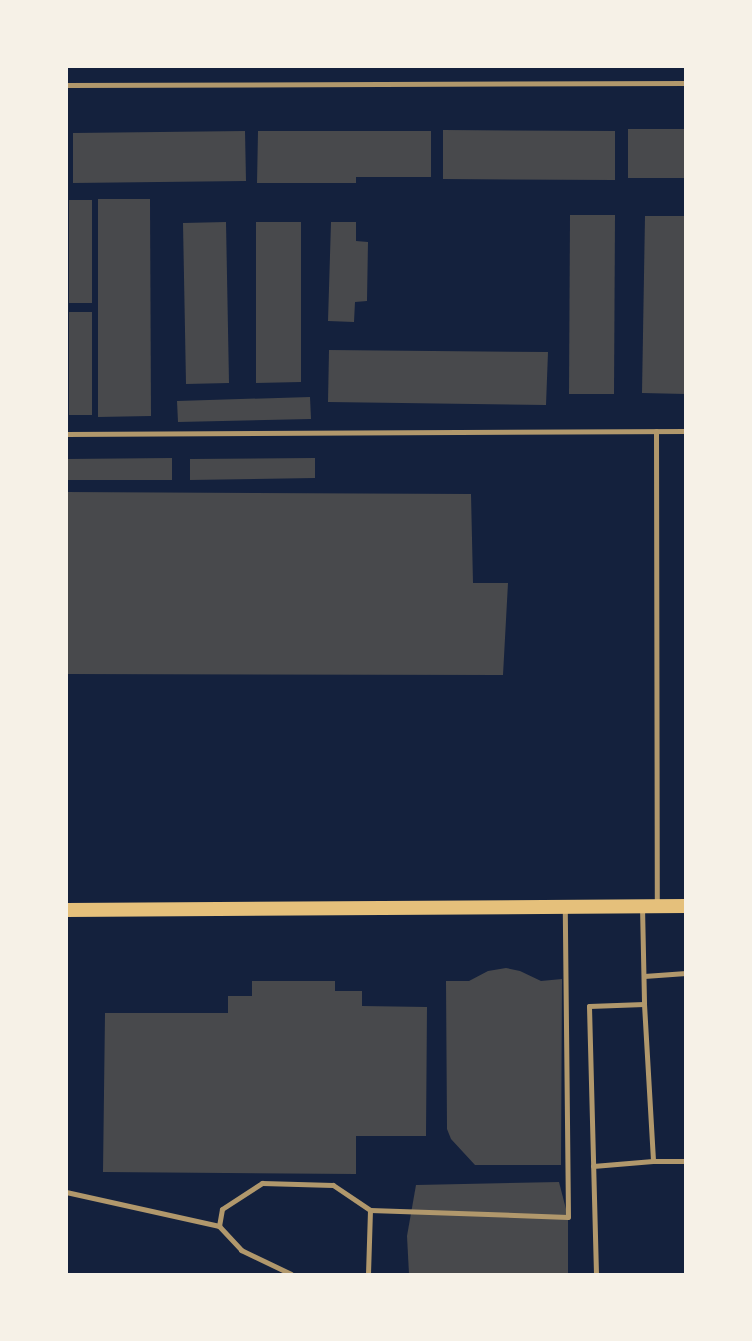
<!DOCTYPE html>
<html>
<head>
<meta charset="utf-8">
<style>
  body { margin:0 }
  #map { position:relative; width:752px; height:1341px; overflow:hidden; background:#14213d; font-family:"Varela Round",sans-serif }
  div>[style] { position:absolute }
  .building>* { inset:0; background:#48494c }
  .service>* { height:5px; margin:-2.5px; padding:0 2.5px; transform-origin:2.5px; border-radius:2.5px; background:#b1986c }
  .secondary>* { height:14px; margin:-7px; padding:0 7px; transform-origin:7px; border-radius:7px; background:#e5c07b }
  span { translate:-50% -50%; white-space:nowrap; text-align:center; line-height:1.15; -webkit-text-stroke:5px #f6f1e7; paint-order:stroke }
  .frame { position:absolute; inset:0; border:68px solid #f6f1e7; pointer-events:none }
</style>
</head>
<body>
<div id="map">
  <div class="building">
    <div style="clip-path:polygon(628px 129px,686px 129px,686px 178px,628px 178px)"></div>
    <div style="clip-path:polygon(443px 130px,615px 131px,615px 180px,443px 179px)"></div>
    <div style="clip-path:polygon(245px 131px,246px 181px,73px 183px,73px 133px)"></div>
    <div style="clip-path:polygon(258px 131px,431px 131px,431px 177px,356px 177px,356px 183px,257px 183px)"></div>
    <div style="clip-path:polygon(98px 199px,150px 199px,151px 416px,98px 417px)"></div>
    <div style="clip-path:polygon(69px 200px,92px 200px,92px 303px,69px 303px)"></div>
    <div style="clip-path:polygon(570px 215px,615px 215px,614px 394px,569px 394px)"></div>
    <div style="clip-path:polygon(645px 216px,686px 216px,686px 394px,642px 393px)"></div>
    <div style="clip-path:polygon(226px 222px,229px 383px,186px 384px,183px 223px)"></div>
    <div style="clip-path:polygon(256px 222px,301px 222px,301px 382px,256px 383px)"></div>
    <div style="clip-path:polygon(331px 222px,356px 222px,356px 241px,368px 242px,367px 301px,355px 302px,354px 322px,328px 321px)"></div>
    <div style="clip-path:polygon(69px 312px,92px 312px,92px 415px,69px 415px)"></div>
    <div style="clip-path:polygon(329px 350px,548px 352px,546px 405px,328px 402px)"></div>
    <div style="clip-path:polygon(310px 397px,311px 419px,178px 422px,177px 401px)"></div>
    <div style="clip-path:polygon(172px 458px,172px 480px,66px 480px,66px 459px)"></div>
    <div style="clip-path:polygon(315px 458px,315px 478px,190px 480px,190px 459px)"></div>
    <div style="clip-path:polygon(66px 492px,471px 494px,473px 583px,508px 583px,503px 675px,66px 674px)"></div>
    <div style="clip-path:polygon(506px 968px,520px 971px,541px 981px,562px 979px,561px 1165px,475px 1165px,451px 1139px,447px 1129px,446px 981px,469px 981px,488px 971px)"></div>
    <div style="clip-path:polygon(252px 981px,335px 981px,335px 991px,362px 991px,362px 1006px,427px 1007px,426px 1136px,356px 1136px,356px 1174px,103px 1172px,105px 1013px,228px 1013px,228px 996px,252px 996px)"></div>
    <div style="clip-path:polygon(559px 1182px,568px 1217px,568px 1274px,409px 1274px,407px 1236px,416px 1185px)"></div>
  </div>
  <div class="service">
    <div style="left:66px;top:85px;width:620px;rotate:-0.18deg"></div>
    <div style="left:656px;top:431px;width:472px;rotate:89.9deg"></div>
    <div style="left:66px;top:434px;width:620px;rotate:-0.28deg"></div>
    <div style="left:642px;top:906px;width:98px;rotate:88.8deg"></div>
    <div style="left:644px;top:1004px;width:157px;rotate:86.7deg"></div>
    <div style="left:653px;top:1161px;width:33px"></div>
    <div style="left:644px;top:976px;width:42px;rotate:-4.1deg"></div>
    <div style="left:593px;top:1166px;width:60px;rotate:-4.8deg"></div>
    <div style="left:66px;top:1192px;width:157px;rotate:12.5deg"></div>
    <div style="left:219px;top:1226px;width:33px;rotate:47deg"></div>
    <div style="left:241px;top:1250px;width:55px;rotate:25.6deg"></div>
    <div style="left:370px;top:1210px;width:198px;rotate:2deg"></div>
    <div style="left:568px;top:1217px;width:310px;rotate:-90.6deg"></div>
    <div style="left:219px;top:1226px;width:17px;rotate:-80deg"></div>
    <div style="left:222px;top:1209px;width:48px;rotate:-33deg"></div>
    <div style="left:262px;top:1183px;width:71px;rotate:1.6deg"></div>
    <div style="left:333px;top:1185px;width:45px;rotate:34deg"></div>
    <div style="left:370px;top:1210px;width:64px;rotate:91.8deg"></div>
    <div style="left:596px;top:1274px;width:268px;rotate:-91.5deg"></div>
    <div style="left:589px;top:1006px;width:55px;rotate:-2.1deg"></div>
  </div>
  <div class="secondary">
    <div style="left:66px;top:910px;width:620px;rotate:-0.37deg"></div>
  </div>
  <div class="frame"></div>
</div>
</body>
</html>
